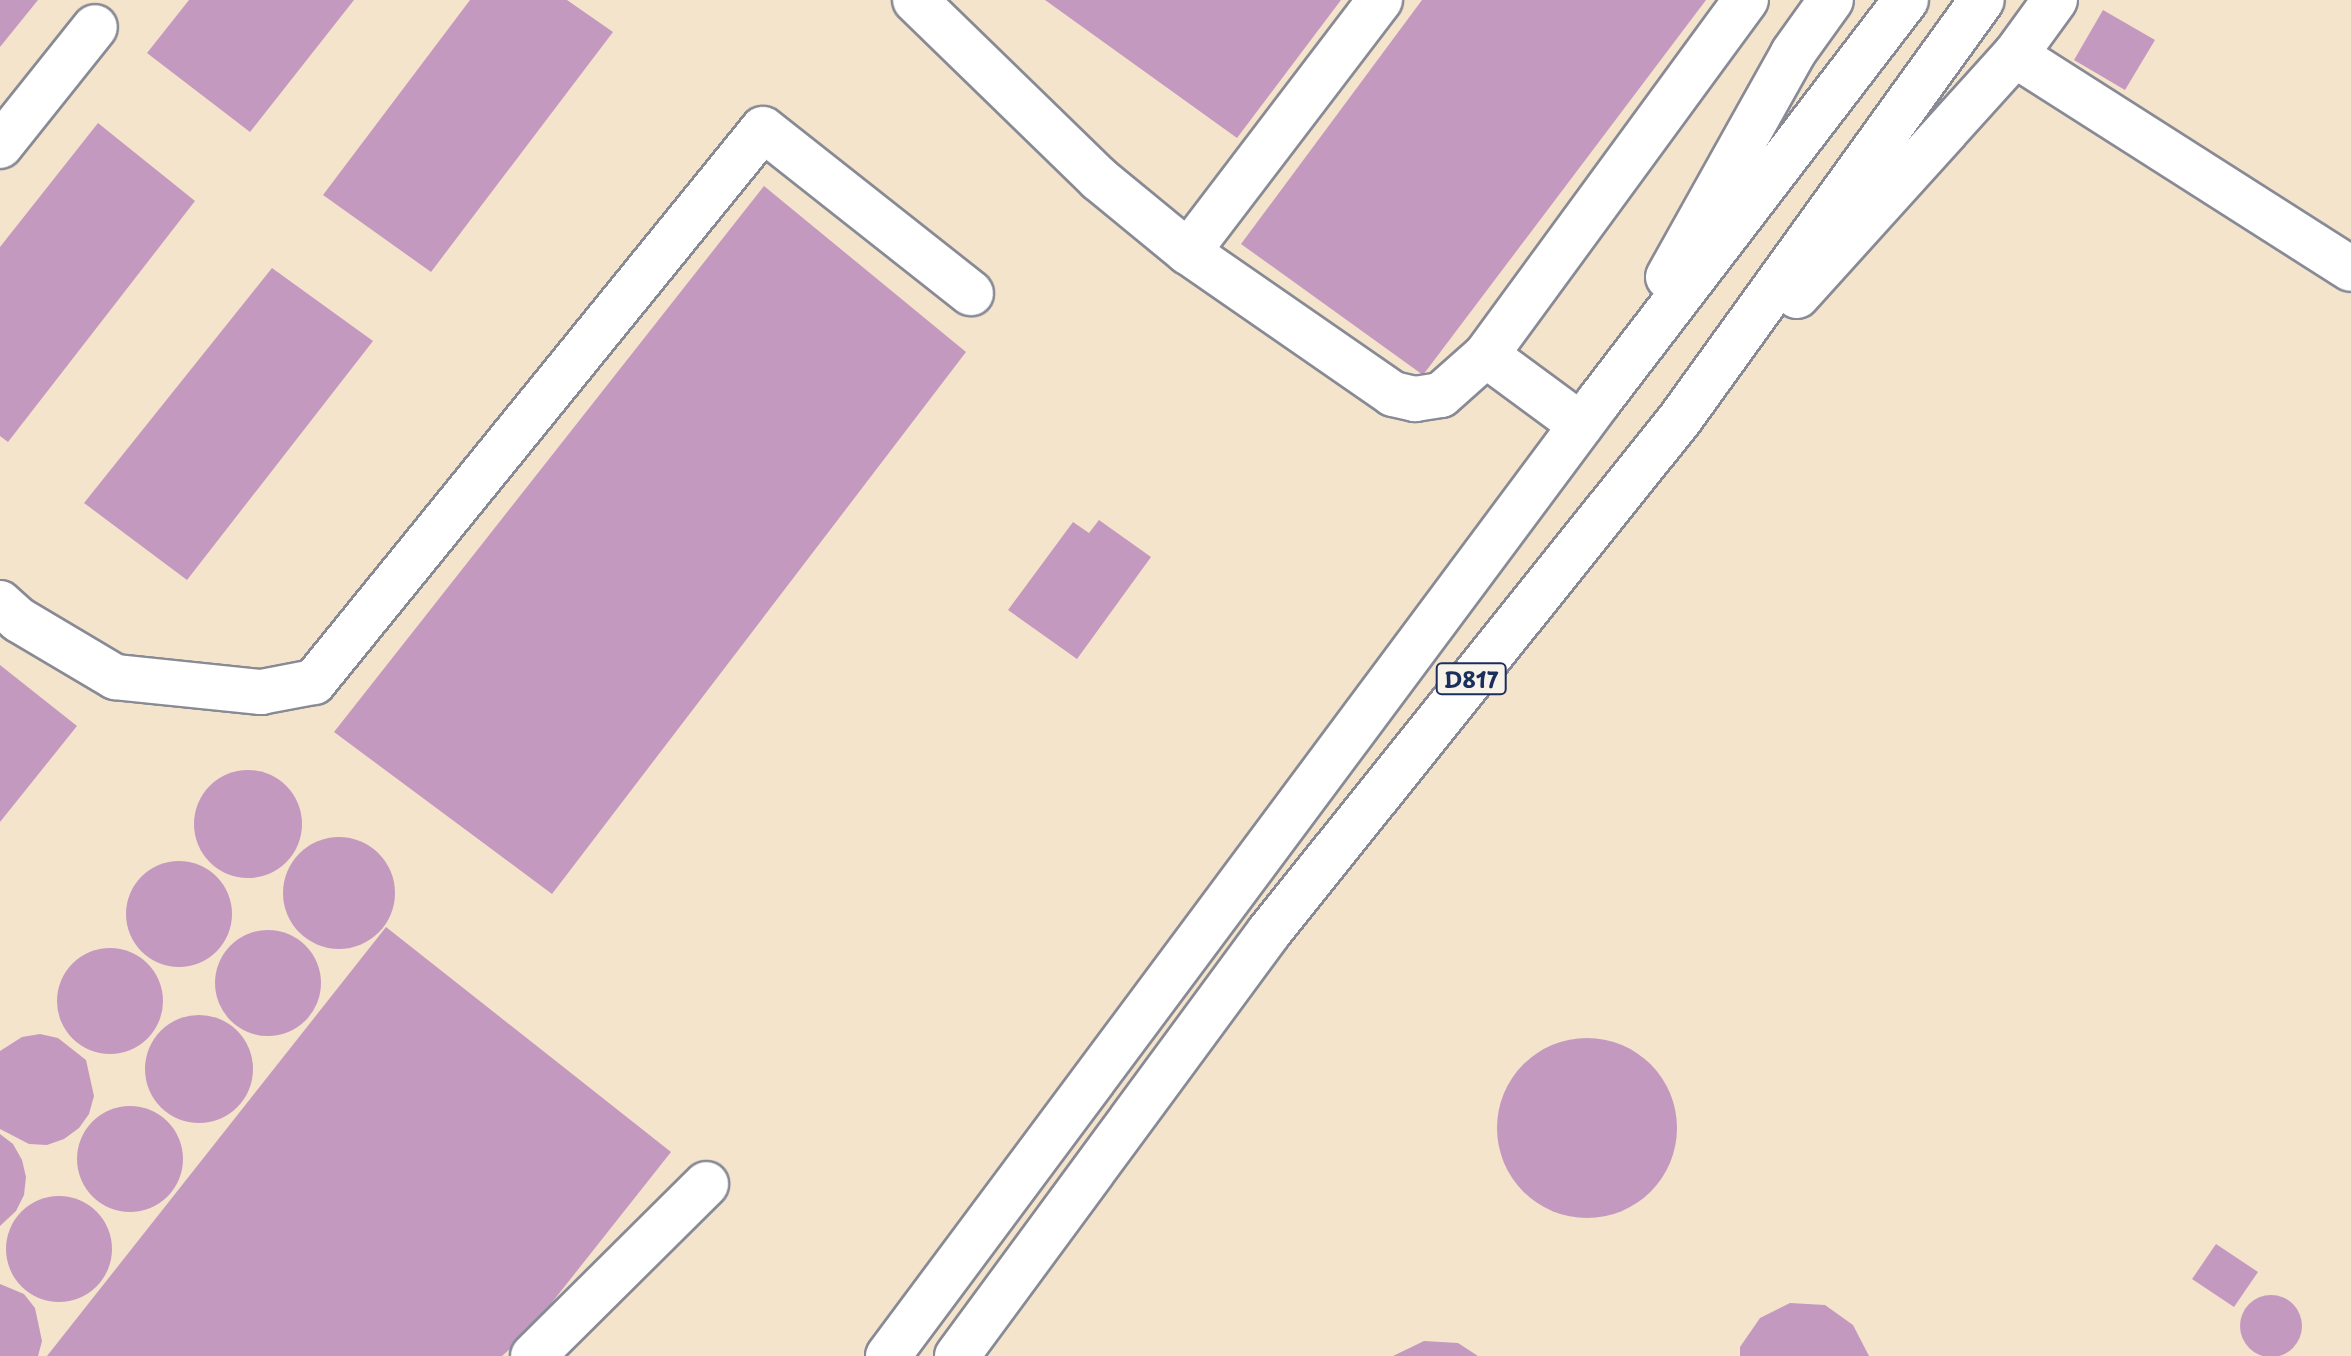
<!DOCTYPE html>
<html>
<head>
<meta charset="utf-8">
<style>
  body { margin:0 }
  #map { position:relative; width:2351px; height:1356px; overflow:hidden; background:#f5e4cc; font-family:"Playpen Sans",sans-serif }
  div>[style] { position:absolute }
  .building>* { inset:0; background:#c499bf }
  .round { border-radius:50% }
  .roads { filter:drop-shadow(2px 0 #888a95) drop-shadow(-2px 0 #888a95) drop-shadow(0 2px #888a95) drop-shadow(0 -2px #888a95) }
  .minor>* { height:44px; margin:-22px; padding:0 22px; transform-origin:22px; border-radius:22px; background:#fff }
  .highway>* { height:44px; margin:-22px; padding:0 22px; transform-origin:22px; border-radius:22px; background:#fff }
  span { translate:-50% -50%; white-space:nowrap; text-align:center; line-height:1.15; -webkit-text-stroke:7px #f7f3e8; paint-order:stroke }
  .shield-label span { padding:2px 6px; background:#f7f3e8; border:2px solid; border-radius:6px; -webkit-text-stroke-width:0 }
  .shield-label { font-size:22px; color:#1b2f5e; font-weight:700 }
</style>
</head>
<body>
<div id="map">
  <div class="building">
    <div style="clip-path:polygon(0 0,38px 0,0 47px)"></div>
    <div style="clip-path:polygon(189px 0,354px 0,250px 132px,147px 53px)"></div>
    <div style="clip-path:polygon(470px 0,567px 0,613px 32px,431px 272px,323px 195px)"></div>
    <div style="clip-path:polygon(1045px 0,1341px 0,1237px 138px)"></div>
    <div style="clip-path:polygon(1422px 0,1706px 0,1423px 375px,1241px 244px)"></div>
    <div style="clip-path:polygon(2103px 10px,2155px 40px,2125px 90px,2074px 60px)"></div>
    <div style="clip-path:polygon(98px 123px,195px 201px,8px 442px,0 436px,0 247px)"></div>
    <div style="clip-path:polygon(764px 186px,966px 352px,552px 894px,334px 732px)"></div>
    <div style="clip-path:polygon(272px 268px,373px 341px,187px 580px,84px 503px)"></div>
    <div style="clip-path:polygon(1099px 520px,1151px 557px,1077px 659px,1008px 610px,1073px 522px,1089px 533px)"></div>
    <div style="clip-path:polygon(0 665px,77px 726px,0 822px)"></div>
    <div class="round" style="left:194px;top:770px;width:108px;height:108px"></div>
    <div class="round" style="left:283px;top:837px;width:112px;height:112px"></div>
    <div class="round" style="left:126px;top:861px;width:106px;height:106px"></div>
    <div style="clip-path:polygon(386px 927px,671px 1152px,527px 1334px,502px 1356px,47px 1356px)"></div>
    <div class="round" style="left:215px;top:930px;width:106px;height:106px"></div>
    <div class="round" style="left:57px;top:948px;width:106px;height:106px"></div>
    <div class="round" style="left:145px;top:1015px;width:108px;height:108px"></div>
    <div style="clip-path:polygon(40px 1034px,58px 1038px,86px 1060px,94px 1096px,89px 1114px,79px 1128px,64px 1139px,47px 1145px,29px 1144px,0 1129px,0 1051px,22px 1037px)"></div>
    <div class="round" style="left:1497px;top:1038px;width:180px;height:180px"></div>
    <div class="round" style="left:77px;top:1106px;width:106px;height:106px"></div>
    <div style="clip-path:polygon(0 1134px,13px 1144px,22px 1160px,26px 1177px,24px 1195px,16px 1211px,0 1226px)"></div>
    <div class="round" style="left:6px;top:1196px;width:106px;height:106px"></div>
    <div style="clip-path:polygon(2216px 1244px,2258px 1272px,2234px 1307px,2192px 1279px)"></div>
    <div style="clip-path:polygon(0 1284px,24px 1294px,35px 1308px,42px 1341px,38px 1356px,0 1356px)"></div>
    <div class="round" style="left:2240px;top:1295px;width:62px;height:62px"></div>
    <div style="clip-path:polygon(1790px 1303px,1825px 1305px,1853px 1325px,1869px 1356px,1740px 1356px,1740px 1347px,1760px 1318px)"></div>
    <div style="clip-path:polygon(1424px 1341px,1458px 1343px,1478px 1356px,1393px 1356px)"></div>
  </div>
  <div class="roads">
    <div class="minor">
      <div style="left:915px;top:0;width:257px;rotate:44.2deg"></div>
      <div style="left:1099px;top:179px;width:115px;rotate:39.4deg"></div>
      <div style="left:1188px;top:252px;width:249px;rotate:34.7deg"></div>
      <div style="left:1393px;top:394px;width:23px;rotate:13deg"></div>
      <div style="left:1415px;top:399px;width:26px;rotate:-9deg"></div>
      <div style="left:1441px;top:395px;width:60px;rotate:-41.6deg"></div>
      <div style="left:2015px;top:55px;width:398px;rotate:32.5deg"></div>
      <div style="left:0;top:146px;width:152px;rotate:-51.4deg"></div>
      <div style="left:1188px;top:252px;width:317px;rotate:-52.7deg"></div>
      <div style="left:1581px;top:425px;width:118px;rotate:-143.6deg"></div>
      <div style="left:1486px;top:355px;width:440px;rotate:-53.8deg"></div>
      <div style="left:0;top:603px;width:25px;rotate:42deg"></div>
      <div style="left:19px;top:620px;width:112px;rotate:30.7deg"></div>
      <div style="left:115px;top:677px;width:147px;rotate:5.9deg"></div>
      <div style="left:261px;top:692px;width:54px;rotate:-10.7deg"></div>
      <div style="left:314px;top:682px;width:712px;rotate:-50.93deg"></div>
      <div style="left:763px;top:129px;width:265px;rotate:38.3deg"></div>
      <div style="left:533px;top:1356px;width:244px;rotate:-44.8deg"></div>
    </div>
    <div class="highway">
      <div style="left:1668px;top:277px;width:257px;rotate:-60.8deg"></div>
      <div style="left:1793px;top:53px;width:65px;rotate:-54.4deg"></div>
      <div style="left:1797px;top:296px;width:325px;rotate:-47.9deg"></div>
      <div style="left:2015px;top:55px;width:68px;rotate:-54deg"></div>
      <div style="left:888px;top:1356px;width:1191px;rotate:-53.33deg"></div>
      <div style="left:1599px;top:401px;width:505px;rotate:-52.56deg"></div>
      <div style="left:957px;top:1356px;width:526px;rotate:-53.65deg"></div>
      <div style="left:1269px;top:932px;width:657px;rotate:-51.3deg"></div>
      <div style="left:1680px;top:419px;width:516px;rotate:-54.22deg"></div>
    </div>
  </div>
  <div class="shield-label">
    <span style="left:1471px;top:679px">D817</span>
  </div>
</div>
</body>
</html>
